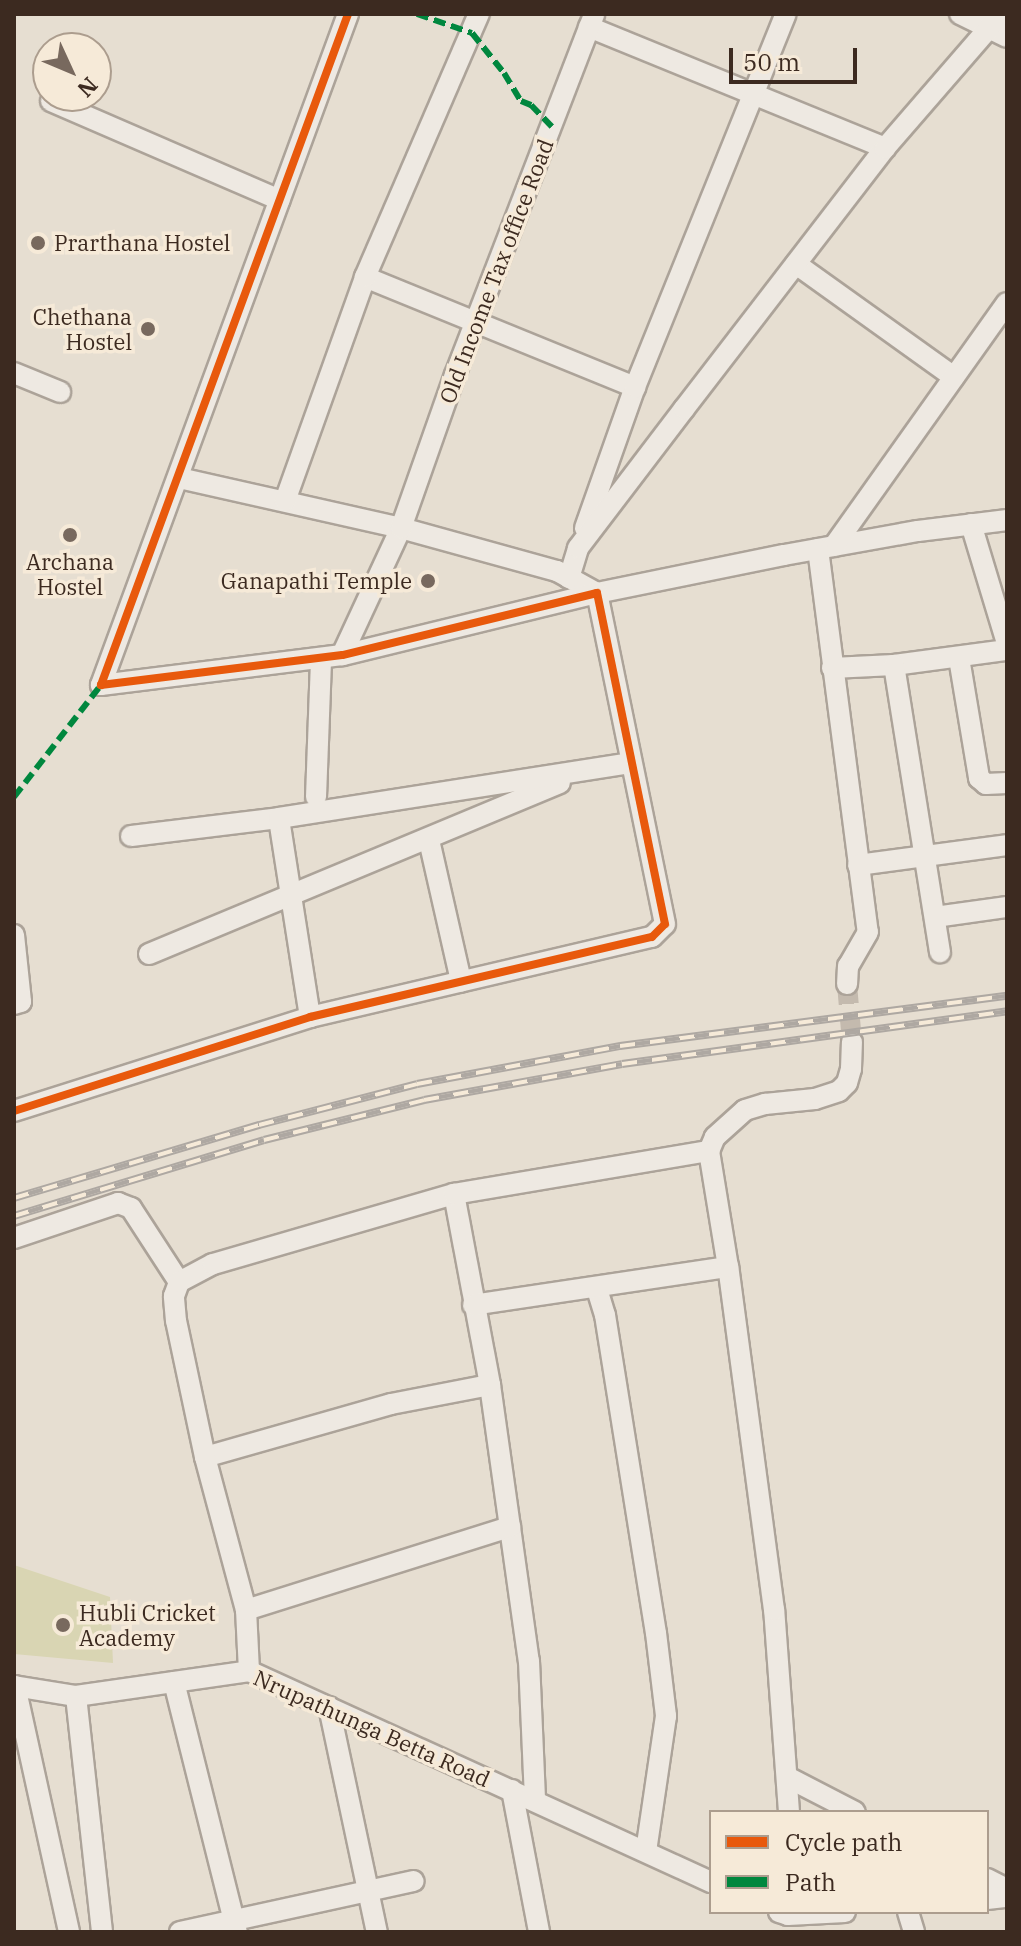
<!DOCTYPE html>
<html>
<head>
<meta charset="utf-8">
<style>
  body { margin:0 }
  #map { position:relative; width:1021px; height:1946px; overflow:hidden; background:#e6ded1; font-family:"IBM Plex Serif",serif }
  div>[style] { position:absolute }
  .green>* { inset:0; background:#d9d5b3 }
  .minor-tunnel>* { height:20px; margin-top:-10px; transform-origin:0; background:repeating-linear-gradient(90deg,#c4baae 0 20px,transparent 0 30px) }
  .roads { filter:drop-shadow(2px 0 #aca399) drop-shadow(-2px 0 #aca399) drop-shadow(0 2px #aca399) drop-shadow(0 -2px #aca399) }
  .minor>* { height:20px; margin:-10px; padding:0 10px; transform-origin:10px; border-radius:10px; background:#eee9e2 }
  .rail>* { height:8px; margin-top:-4px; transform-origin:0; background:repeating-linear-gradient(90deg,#f6ead8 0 15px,#aea8a2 0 30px); box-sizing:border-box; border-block:2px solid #aea8a2 }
  .quiet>* { height:6px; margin-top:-3px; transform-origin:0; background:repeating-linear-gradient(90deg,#00873e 0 12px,transparent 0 18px) }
  .cycleway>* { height:8px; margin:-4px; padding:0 4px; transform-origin:4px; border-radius:4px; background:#e8590c }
  .dots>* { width:22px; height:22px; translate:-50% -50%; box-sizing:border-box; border:4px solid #f6ead8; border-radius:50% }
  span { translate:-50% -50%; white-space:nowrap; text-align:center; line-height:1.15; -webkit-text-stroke:7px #f6ead8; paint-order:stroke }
  .poi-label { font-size:22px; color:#3c2a20 }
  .left { translate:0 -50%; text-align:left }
  .right { translate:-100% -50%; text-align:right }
  .street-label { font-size:22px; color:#3c2a20 }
  .frame { position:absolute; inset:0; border:16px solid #3c2a20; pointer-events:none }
  .legend { position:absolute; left:709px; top:1810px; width:280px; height:104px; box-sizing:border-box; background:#f6ead8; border:2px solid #ac9d8e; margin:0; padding:10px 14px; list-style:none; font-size:24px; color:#3c2a20 }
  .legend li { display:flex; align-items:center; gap:16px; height:40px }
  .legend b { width:40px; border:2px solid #ac9d8e }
  .north { position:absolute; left:32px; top:32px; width:80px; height:80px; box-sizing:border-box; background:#f6ead8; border:2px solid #ac9d8e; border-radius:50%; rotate:134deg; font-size:22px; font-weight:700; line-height:32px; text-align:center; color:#3c2a20 }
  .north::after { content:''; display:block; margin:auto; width:28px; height:36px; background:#78695e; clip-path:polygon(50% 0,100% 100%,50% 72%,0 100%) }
  .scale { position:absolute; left:729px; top:48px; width:128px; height:36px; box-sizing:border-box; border:4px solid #3c2a20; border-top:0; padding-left:10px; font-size:24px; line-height:28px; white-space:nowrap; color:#3c2a20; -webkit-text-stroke:6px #f6ead8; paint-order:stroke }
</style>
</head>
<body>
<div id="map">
  <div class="green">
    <div style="clip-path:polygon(14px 1565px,110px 1597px,113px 1663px,14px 1654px)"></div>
  </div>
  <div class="minor-tunnel">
    <div style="left:847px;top:984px;width:58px;rotate:85.1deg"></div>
  </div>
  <div class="roads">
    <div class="minor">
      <div style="left:960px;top:14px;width:52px;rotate:26.1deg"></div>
      <div style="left:589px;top:27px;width:320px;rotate:22.2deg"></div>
      <div style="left:51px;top:101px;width:249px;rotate:23.4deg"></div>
      <div style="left:796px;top:264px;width:194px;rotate:35.6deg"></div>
      <div style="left:365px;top:277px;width:292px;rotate:22.2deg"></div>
      <div style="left:14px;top:373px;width:50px;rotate:22.4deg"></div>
      <div style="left:179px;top:478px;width:228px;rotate:12.7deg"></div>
      <div style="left:401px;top:528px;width:162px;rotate:15.4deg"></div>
      <div style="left:557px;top:571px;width:46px;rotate:28.8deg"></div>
      <div style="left:597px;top:593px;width:191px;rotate:-11.5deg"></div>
      <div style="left:784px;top:555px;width:136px;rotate:-10.2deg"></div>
      <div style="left:918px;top:531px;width:90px;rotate:-7deg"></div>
      <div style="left:285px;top:501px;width:238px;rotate:-70.3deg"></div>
      <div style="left:365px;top:277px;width:287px;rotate:-66.6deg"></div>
      <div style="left:971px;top:524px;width:124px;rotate:73.2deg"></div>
      <div style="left:585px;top:528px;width:150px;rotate:-70.5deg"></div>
      <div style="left:635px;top:387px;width:402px;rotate:-68deg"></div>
      <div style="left:834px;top:546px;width:298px;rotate:-54.6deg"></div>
      <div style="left:818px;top:549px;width:386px;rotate:82.6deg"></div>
      <div style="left:868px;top:932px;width:39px;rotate:120deg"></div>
      <div style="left:848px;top:966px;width:18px;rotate:93deg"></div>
      <div style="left:569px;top:578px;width:31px;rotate:-73deg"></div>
      <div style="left:578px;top:548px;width:175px;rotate:-52.7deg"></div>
      <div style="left:684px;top:409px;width:329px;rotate:-52.4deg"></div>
      <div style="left:885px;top:148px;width:177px;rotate:-49.1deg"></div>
      <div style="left:342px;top:655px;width:140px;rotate:-65.1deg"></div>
      <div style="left:401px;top:528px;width:162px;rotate:-70.6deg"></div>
      <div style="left:455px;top:375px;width:387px;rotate:-68.9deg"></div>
      <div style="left:959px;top:658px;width:122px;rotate:80.5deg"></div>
      <div style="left:979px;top:778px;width:9px;rotate:41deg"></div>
      <div style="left:986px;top:784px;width:21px;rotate:-3deg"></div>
      <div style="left:894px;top:665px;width:114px;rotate:-7.6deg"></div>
      <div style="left:832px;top:668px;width:62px;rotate:-2.8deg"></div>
      <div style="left:894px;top:665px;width:291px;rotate:80.9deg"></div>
      <div style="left:316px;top:797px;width:139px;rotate:-87.9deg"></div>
      <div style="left:131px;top:836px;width:149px;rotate:-6.9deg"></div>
      <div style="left:429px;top:840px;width:145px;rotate:77.2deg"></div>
      <div style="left:858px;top:865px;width:150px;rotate:-7.6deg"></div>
      <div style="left:935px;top:917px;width:73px;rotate:-7.9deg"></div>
      <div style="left:14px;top:935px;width:67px;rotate:84deg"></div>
      <div style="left:21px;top:1002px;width:7px;rotate:164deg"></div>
      <div style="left:149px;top:954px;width:445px;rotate:-22.6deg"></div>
      <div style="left:310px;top:1017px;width:201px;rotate:-98.9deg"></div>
      <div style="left:279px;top:818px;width:355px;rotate:-8.9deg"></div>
      <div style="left:14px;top:1111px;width:311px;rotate:-17.6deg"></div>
      <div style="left:310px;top:1017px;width:351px;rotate:-13.2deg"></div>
      <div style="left:652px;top:937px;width:18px;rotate:-45deg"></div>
      <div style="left:665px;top:924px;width:338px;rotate:-101.6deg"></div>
      <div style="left:597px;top:593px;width:262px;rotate:166.3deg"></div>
      <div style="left:342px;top:655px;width:243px;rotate:172.9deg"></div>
      <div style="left:101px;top:685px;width:715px;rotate:-69.79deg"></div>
      <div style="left:454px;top:1194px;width:194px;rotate:79.3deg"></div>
      <div style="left:490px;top:1385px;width:279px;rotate:82deg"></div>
      <div style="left:529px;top:1661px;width:140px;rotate:87.5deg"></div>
      <div style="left:14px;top:1238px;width:110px;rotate:-18.6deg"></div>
      <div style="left:118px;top:1203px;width:14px;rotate:21deg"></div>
      <div style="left:131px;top:1208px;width:88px;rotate:57deg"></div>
      <div style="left:597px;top:1289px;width:27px;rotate:73deg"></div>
      <div style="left:605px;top:1315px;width:322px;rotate:80.9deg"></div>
      <div style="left:656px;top:1633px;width:84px;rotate:83.1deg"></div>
      <div style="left:666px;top:1716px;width:136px;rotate:98.4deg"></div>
      <div style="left:473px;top:1305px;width:258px;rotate:-8.5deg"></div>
      <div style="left:205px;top:1457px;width:193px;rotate:-15.9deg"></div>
      <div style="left:391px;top:1404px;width:101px;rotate:-10.9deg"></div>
      <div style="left:246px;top:1610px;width:277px;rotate:-17.5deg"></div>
      <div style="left:249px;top:1671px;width:61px;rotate:-92.8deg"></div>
      <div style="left:246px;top:1610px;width:158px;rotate:-105deg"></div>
      <div style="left:205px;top:1457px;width:139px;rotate:-102deg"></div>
      <div style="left:176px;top:1321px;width:25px;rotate:-95deg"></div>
      <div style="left:174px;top:1296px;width:15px;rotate:-70deg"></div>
      <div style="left:179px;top:1282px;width:38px;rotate:-28deg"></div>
      <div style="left:213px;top:1264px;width:251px;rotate:-16.2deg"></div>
      <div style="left:454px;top:1194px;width:259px;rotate:-9.6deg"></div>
      <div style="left:174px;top:1682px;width:258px;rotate:75.9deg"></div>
      <div style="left:14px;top:1686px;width:63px;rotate:9.2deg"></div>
      <div style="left:76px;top:1696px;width:175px;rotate:-8.2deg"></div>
      <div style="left:249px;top:1671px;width:508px;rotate:24.55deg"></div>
      <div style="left:15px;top:1686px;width:252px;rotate:77.6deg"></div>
      <div style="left:76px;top:1696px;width:237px;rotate:83.7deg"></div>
      <div style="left:329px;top:1707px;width:230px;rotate:78deg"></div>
      <div style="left:789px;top:1778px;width:74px;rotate:27.3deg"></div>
      <div style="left:512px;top:1790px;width:145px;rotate:79.2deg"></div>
      <div style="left:789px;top:1812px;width:203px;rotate:-94.2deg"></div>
      <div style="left:774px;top:1610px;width:346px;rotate:-97.6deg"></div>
      <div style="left:728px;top:1267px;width:118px;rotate:-99.3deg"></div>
      <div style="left:709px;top:1151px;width:15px;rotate:-67deg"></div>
      <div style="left:715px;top:1137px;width:40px;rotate:-42deg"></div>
      <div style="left:745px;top:1110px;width:21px;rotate:-17deg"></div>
      <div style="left:765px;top:1104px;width:50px;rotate:-5.7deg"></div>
      <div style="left:815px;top:1099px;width:25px;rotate:-18deg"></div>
      <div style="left:839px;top:1091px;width:11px;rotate:-45deg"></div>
      <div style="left:847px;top:1083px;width:15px;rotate:-74deg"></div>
      <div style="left:851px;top:1069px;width:27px;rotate:-88deg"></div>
      <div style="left:987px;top:1879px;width:22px;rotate:27deg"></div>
      <div style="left:987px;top:1899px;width:20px;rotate:-6deg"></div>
      <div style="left:779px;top:1912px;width:9px;rotate:18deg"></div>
      <div style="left:788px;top:1915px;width:57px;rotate:-3deg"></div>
      <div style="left:908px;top:1912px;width:21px;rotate:73deg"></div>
      <div style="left:180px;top:1932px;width:239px;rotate:-12.3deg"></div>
    </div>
  </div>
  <div class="rail">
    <div style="left:14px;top:1198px;width:256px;rotate:-16.6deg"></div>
    <div style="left:259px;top:1125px;width:163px;rotate:-14.5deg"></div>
    <div style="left:417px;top:1084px;width:207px;rotate:-10.6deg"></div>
    <div style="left:620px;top:1046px;width:390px;rotate:-7.4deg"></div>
    <div style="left:14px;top:1216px;width:261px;rotate:-16.9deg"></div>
    <div style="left:264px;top:1140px;width:165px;rotate:-14deg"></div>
    <div style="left:424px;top:1100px;width:201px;rotate:-10.3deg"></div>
    <div style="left:622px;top:1064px;width:389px;rotate:-7.8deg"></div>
  </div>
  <div class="quiet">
    <div style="left:417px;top:14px;width:58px;rotate:19.1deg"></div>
    <div style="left:472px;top:33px;width:51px;rotate:51.3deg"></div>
    <div style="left:504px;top:73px;width:33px;rotate:59deg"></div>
    <div style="left:521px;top:101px;width:11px;rotate:22deg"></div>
    <div style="left:531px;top:105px;width:30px;rotate:46deg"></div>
    <div style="left:14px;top:797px;width:142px;rotate:-52.2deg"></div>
  </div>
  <div class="cycleway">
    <div style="left:14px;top:1111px;width:311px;rotate:-17.6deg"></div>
    <div style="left:310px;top:1017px;width:351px;rotate:-13.2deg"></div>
    <div style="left:652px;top:937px;width:18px;rotate:-45deg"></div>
    <div style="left:665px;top:924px;width:338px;rotate:-101.6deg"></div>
    <div style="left:597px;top:593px;width:262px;rotate:166.3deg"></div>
    <div style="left:342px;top:655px;width:243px;rotate:172.9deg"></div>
    <div style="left:101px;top:685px;width:715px;rotate:-69.79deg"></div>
  </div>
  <div class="dots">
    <div style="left:38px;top:243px;background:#78695e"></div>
    <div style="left:148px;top:329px;background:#78695e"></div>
    <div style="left:70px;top:535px;background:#78695e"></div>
    <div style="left:428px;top:581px;background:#78695e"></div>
    <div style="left:63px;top:1625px;background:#78695e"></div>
  </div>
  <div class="poi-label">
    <span class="left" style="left:54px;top:243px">Prarthana Hostel</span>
    <span class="right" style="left:132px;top:329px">Chethana<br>Hostel</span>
    <span style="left:70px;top:574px">Archana<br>Hostel</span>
    <span class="right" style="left:412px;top:581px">Ganapathi Temple</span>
    <span class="left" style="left:79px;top:1625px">Hubli Cricket<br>Academy</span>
  </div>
  <div class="street-label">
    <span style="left:496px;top:271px;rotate:-69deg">Old Income Tax office Road</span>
    <span style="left:372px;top:1728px;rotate:24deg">Nrupathunga Betta Road</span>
  </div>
  <div class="frame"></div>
  <ul class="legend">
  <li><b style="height:10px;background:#e8590c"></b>Cycle path</li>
  <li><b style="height:10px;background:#00873e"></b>Path</li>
  </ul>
  <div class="north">N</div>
  <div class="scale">50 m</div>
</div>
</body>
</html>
